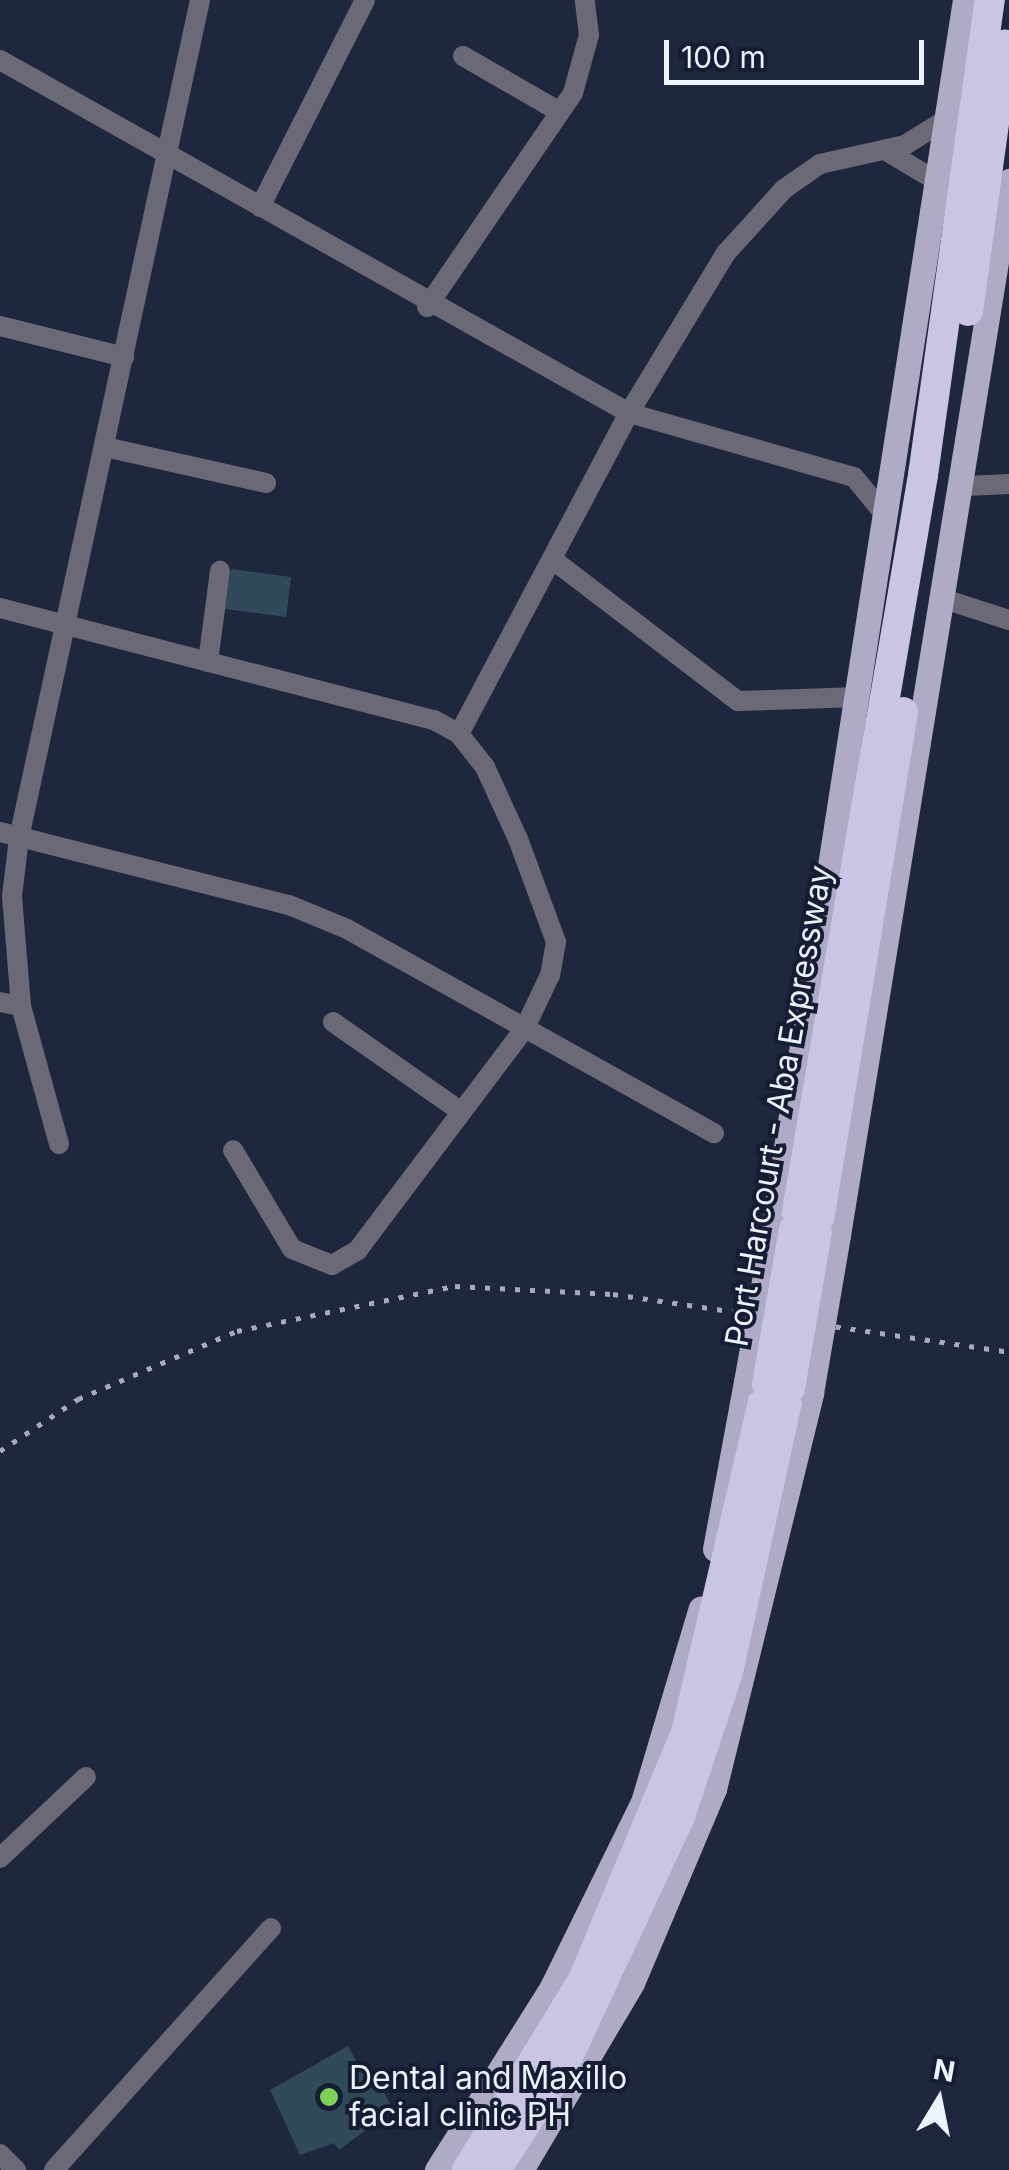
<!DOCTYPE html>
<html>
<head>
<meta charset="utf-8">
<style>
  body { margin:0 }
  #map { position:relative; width:1009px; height:2170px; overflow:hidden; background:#1e273e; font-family:Inter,sans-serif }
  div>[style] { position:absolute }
  .building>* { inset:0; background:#304a5c }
  .street>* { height:20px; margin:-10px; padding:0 10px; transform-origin:10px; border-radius:10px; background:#6b6976 }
  .primary>* { height:25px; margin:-12.5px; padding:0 12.5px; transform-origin:12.5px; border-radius:12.5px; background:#afabc6 }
  .highway>* { height:30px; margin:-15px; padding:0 15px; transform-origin:15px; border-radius:15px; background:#cac5e5 }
  .rail>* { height:5px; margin-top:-2.5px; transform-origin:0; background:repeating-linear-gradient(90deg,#a4abbb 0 5px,transparent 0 15px) }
  .primary-bridge>* { height:25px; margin:-12.5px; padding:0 12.5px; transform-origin:12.5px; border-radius:12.5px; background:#afabc6 }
  .highway-bridge>* { height:30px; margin:-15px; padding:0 15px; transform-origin:15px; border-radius:15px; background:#cac5e5 }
  .dots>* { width:28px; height:28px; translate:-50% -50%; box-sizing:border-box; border:5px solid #151d34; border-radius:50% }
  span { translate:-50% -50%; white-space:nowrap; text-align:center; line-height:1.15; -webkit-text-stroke:8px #151d34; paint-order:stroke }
  .street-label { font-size:32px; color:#ecf2fe }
  .poi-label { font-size:32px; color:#ecf2fe }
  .left { translate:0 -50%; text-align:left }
  .north { position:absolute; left:889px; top:2050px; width:100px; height:100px; -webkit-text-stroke:8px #151d34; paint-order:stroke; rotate:10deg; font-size:28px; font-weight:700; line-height:40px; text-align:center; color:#ecf2fe }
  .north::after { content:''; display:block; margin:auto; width:35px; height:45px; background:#ecf2fe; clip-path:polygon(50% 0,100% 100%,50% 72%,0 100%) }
  .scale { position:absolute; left:664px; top:40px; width:260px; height:45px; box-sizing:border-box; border:5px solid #ecf2fe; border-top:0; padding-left:12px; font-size:30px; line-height:35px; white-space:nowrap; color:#ecf2fe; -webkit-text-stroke:8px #151d34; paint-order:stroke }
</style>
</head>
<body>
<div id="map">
  <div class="building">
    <div style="clip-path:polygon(231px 569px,291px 577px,286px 617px,225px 609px)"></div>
    <div style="clip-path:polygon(348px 2046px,363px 2073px,371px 2067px,390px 2104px,385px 2116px,339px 2150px,334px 2143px,300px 2155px,270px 2090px)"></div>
  </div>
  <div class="street">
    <div style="left:463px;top:56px;width:112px;rotate:30deg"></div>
    <div style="left:0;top:60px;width:721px;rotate:29.3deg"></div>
    <div style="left:629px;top:413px;width:234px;rotate:15.9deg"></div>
    <div style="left:854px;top:477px;width:50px;rotate:50.6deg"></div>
    <div style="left:888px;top:152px;width:61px;rotate:30.8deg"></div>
    <div style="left:260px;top:207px;width:232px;rotate:-63.1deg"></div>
    <div style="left:427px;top:307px;width:259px;rotate:-55.7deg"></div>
    <div style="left:573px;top:93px;width:60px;rotate:-74.6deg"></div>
    <div style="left:589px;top:35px;width:35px;rotate:-97deg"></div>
    <div style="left:0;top:326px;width:128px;rotate:14deg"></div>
    <div style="left:105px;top:447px;width:165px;rotate:12.6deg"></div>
    <div style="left:966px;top:486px;width:43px;rotate:-2.7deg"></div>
    <div style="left:552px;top:559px;width:234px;rotate:37.4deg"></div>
    <div style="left:738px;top:701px;width:121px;rotate:-1.9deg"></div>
    <div style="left:947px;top:600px;width:65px;rotate:17.9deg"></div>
    <div style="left:0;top:608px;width:448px;rotate:14.5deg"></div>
    <div style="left:434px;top:720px;width:29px;rotate:29deg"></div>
    <div style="left:459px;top:734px;width:42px;rotate:51.8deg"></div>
    <div style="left:485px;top:767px;width:79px;rotate:65.4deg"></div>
    <div style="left:518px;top:839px;width:110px;rotate:69.7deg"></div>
    <div style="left:556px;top:942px;width:34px;rotate:100deg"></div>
    <div style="left:550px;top:975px;width:59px;rotate:115.3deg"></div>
    <div style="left:525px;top:1028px;width:278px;rotate:127deg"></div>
    <div style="left:358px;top:1250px;width:30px;rotate:150deg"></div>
    <div style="left:332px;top:1265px;width:43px;rotate:-158.2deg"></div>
    <div style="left:292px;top:1249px;width:115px;rotate:-120.8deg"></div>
    <div style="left:208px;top:662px;width:92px;rotate:-82.5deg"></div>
    <div style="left:459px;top:734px;width:363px;rotate:-62.1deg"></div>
    <div style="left:629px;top:413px;width:187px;rotate:-58.8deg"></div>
    <div style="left:726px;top:253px;width:86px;rotate:-47.8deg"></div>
    <div style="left:784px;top:189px;width:44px;rotate:-34.8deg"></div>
    <div style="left:820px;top:164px;width:87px;rotate:-12.6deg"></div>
    <div style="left:905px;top:145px;width:53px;rotate:-31.9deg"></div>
    <div style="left:0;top:832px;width:298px;rotate:14.2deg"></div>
    <div style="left:289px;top:905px;width:63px;rotate:22.5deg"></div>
    <div style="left:347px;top:929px;width:420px;rotate:29.1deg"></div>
    <div style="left:0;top:1002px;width:21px;rotate:11deg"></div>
    <div style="left:333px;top:1022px;width:155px;rotate:35deg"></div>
    <div style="left:59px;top:1144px;width:143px;rotate:-105.4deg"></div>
    <div style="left:21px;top:1006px;width:110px;rotate:-94.7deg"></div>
    <div style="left:12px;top:896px;width:58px;rotate:-83.1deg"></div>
    <div style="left:19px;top:838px;width:857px;rotate:-77.81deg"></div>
    <div style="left:0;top:1858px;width:118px;rotate:-43.3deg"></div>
    <div style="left:0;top:2154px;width:23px;rotate:45deg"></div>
    <div style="left:54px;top:2170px;width:325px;rotate:-48.1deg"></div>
  </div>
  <div class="primary">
    <div style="left:774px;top:1225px;width:1240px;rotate:-81.14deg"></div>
    <div style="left:838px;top:1235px;width:1068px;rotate:-80.78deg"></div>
    <div style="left:715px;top:1549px;width:170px;rotate:-79.5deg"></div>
    <div style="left:437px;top:2170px;width:214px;rotate:-57.8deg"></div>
    <div style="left:551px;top:1989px;width:208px;rotate:-63.8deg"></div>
    <div style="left:643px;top:1802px;width:202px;rotate:-73.4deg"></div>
    <div style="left:521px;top:2170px;width:217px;rotate:-59.3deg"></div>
    <div style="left:632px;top:1983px;width:211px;rotate:-67.1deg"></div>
    <div style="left:714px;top:1789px;width:408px;rotate:-76.2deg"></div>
  </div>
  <div class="highway">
    <div style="left:968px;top:311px;width:269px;rotate:-82.1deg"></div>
    <div style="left:794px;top:1229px;width:765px;rotate:-80.29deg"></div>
    <div style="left:923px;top:475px;width:480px;rotate:-82deg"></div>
    <div style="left:817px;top:1232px;width:527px;rotate:-80.61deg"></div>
    <div style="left:467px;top:2170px;width:223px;rotate:-58.6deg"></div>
    <div style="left:583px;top:1980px;width:268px;rotate:-67.4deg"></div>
    <div style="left:686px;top:1733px;width:358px;rotate:-76.9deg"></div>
    <div style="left:496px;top:2170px;width:130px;rotate:-57.3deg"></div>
    <div style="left:566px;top:2061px;width:267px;rotate:-65deg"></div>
    <div style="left:679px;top:1819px;width:155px;rotate:-71.6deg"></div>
    <div style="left:728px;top:1672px;width:291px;rotate:-77.7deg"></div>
  </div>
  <div class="rail">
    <div style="left:0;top:1451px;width:94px;rotate:-33.7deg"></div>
    <div style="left:78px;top:1399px;width:173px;rotate:-23.2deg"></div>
    <div style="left:237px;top:1331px;width:223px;rotate:-11.7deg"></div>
    <div style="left:455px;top:1286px;width:158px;rotate:2.9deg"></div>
    <div style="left:613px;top:1294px;width:400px;rotate:8.3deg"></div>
  </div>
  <div class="primary-bridge">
    <div style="left:746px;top:1382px;width:159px;rotate:-79.9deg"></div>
    <div style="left:811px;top:1393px;width:160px;rotate:-80.3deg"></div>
  </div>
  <div class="highway-bridge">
    <div style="left:767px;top:1384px;width:157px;rotate:-80.1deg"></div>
    <div style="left:790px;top:1388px;width:158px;rotate:-80.2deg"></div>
  </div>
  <div class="dots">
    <div style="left:329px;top:2097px;background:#7dd154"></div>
  </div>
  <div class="street-label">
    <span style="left:779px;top:1106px;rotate:-80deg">Port Harcourt - Aba Expressway</span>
  </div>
  <div class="poi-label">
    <span class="left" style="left:349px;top:2097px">Dental and Maxillo<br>facial clinic PH</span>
  </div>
  <div class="north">N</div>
  <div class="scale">100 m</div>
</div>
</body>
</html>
